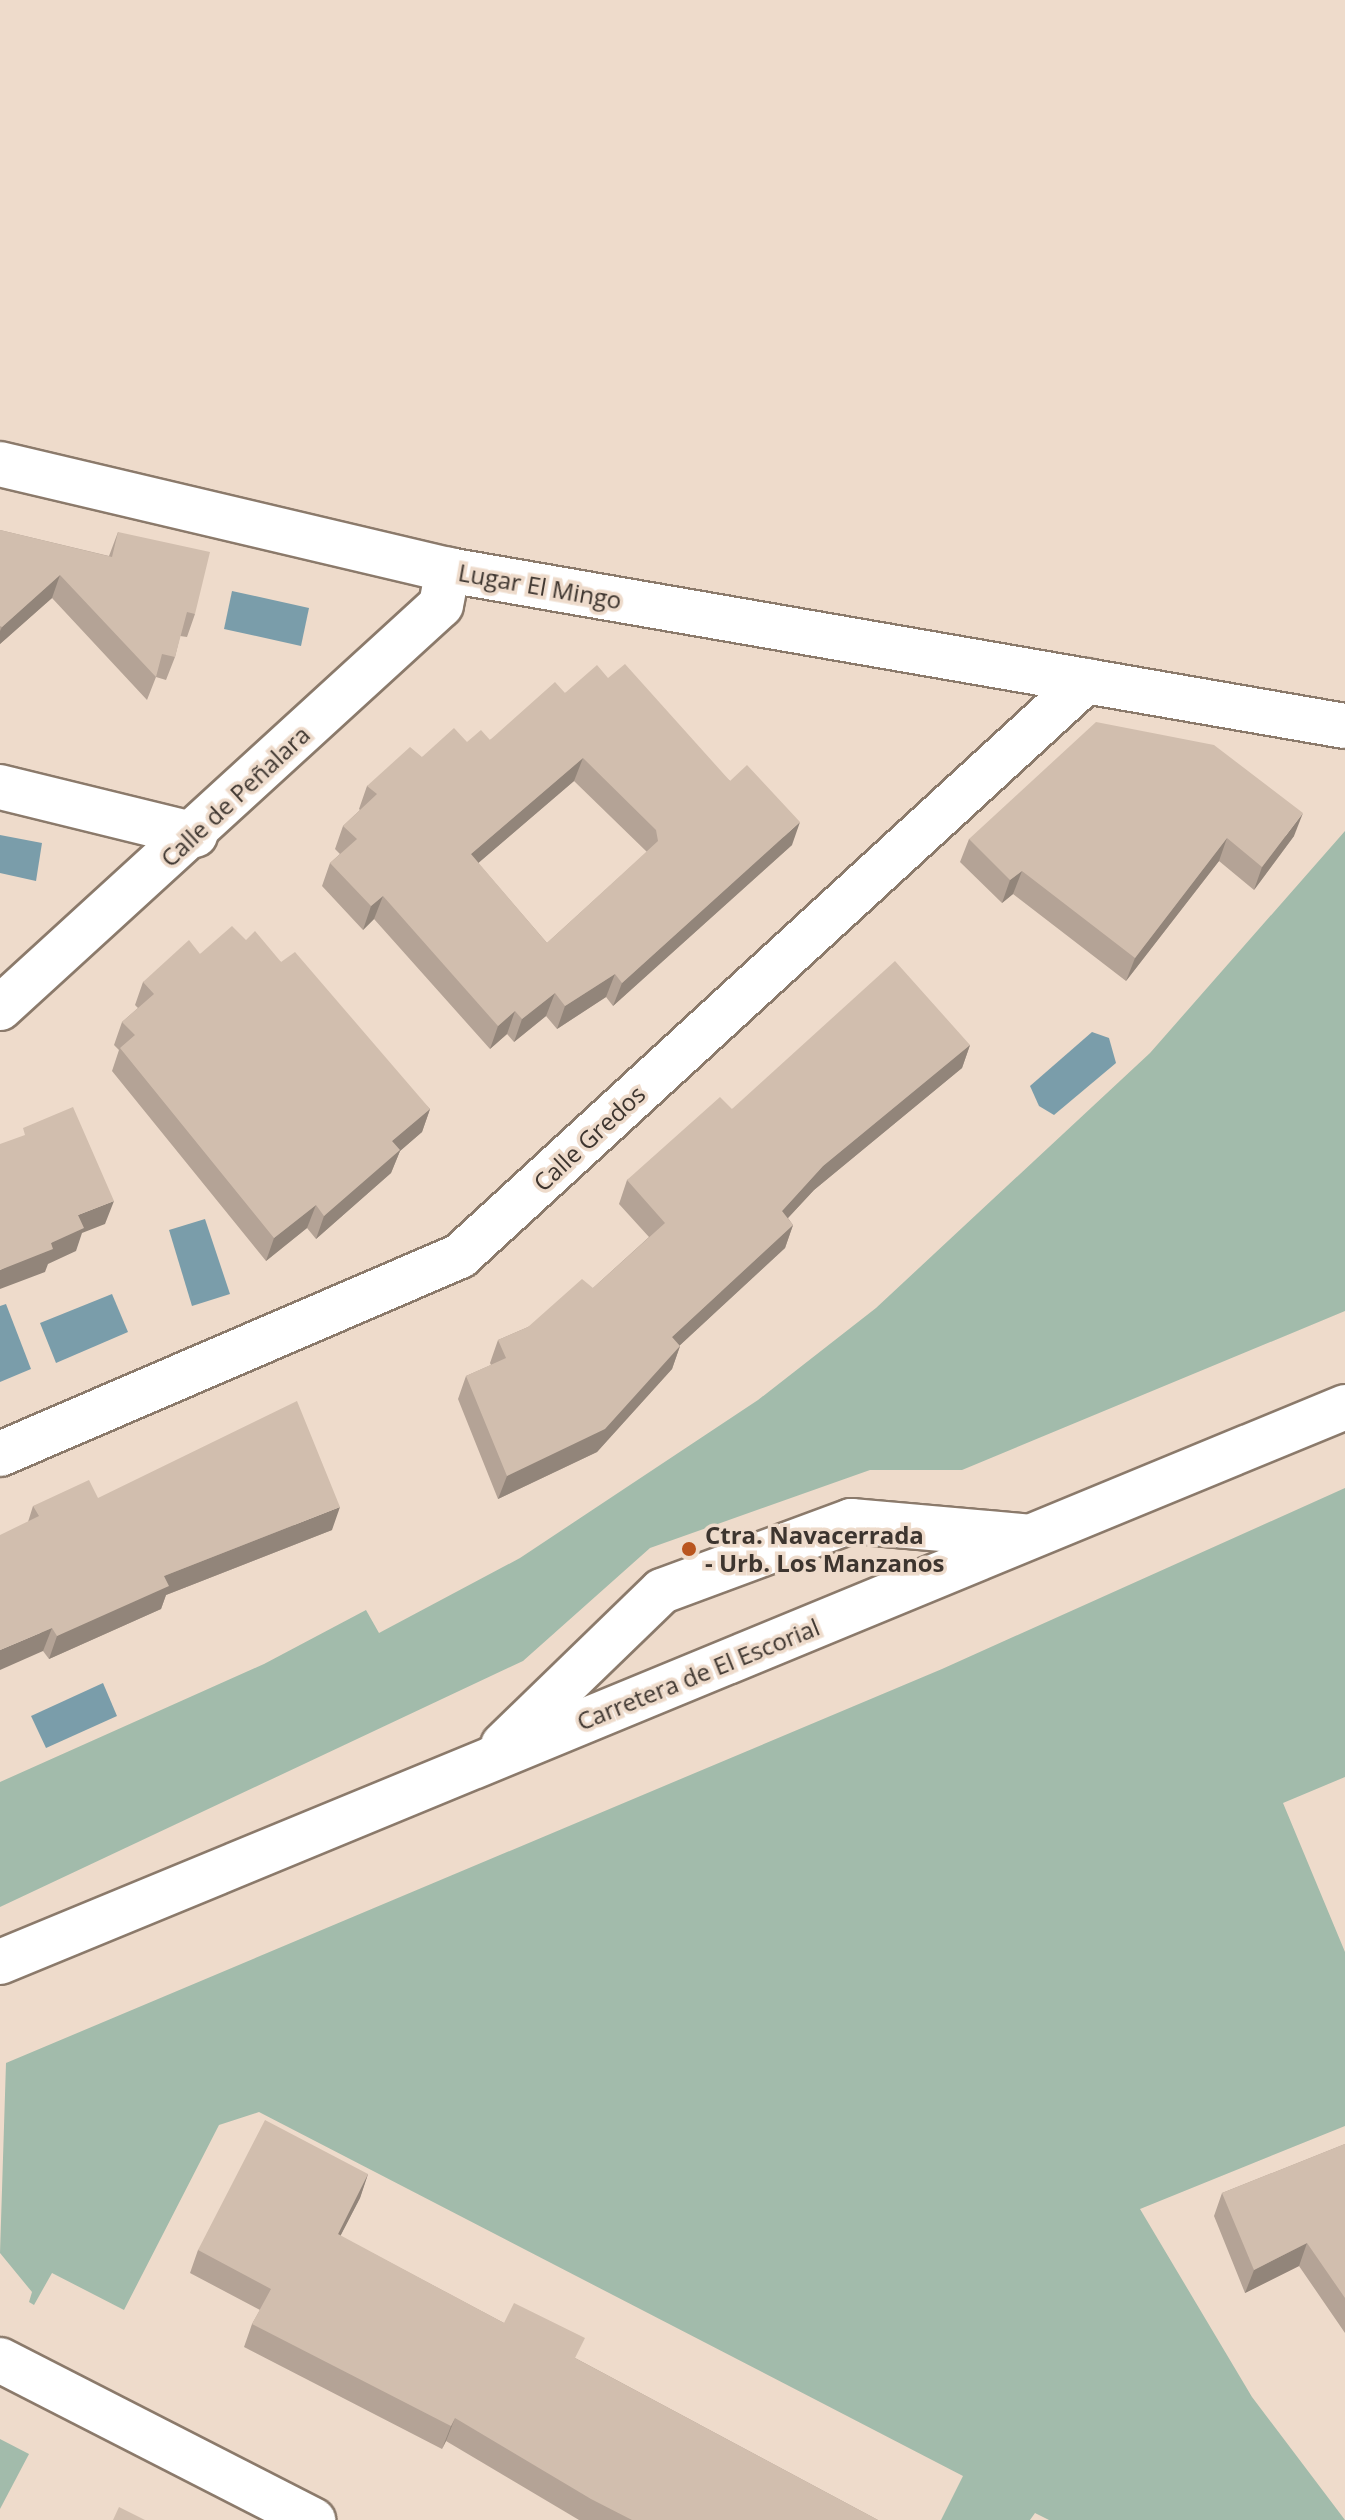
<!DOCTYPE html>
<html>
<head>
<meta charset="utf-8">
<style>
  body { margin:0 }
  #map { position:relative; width:1345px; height:2520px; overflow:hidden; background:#eedbcb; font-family:"Open Sans",sans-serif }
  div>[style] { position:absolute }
  .green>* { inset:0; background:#a2bbab }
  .water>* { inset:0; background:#7a9daa }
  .roads { filter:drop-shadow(2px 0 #8b7a6b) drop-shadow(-2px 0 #8b7a6b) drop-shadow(0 2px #8b7a6b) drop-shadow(0 -2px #8b7a6b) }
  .minor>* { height:44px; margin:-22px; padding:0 22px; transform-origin:22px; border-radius:22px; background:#fff }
  .wall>* { inset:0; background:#b4a396 }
  .shaded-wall>* { inset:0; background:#92857a }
  .building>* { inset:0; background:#d1beae }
  .dots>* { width:22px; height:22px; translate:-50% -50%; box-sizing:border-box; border:4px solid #eedbcb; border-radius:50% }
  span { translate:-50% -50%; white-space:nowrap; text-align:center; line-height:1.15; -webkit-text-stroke:7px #eedbcb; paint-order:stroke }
  .street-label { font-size:24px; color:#3d352f }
  .poi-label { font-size:24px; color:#3d352f; font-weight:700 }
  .left { translate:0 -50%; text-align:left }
</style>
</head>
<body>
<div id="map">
  <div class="green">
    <div style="clip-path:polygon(1345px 831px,1345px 1311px,962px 1470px,870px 1470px,650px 1548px,523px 1661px,0 1907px,0 1782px,264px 1664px,366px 1610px,379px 1633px,520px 1558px,758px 1400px,876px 1308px,1150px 1053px)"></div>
    <div style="clip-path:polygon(1345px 1488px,1345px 1777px,1283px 1803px,1345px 1952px,1345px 2126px,1140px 2209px,1252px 2397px,1345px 2520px,1049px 2520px,1035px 2513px,1030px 2520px,941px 2520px,963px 2476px,259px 2112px,219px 2125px,124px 2310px,52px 2273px,34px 2305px,29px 2302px,32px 2292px,0 2253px,6px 2063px,942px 1669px)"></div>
    <div style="clip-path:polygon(0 2439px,29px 2454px,0 2509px)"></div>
  </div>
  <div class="water">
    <div style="clip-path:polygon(232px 591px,309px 608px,301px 646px,224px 629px)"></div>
    <div style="clip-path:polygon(0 835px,42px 843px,36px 881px,0 873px)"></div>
    <div style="clip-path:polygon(1092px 1032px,1109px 1038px,1116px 1063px,1054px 1115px,1039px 1106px,1030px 1086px)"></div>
    <div style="clip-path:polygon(205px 1219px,230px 1294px,192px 1306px,169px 1230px)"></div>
    <div style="clip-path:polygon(112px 1294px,128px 1332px,56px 1363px,40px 1323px)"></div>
    <div style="clip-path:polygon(6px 1304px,31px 1369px,0 1382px,0 1306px)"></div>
    <div style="clip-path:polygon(103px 1683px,117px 1716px,46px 1748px,31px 1716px)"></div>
  </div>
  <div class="roads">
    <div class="minor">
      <div style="left:0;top:464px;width:460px;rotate:13.3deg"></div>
      <div style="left:448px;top:570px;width:910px;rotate:9.87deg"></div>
      <div style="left:0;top:787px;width:201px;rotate:13.8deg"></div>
      <div style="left:0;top:1008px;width:597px;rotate:-42.42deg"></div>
      <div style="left:441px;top:605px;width:36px;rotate:-79deg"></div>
      <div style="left:0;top:1454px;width:501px;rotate:-23.29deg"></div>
      <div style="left:460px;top:1256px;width:850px;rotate:-42.57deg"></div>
      <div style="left:503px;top:1745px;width:221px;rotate:-44.1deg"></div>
      <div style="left:662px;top:1591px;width:202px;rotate:-20.3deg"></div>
      <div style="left:851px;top:1521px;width:173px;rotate:5deg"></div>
      <div style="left:0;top:1962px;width:1455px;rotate:-22.42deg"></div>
      <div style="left:0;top:2360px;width:352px;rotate:27.1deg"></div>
    </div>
  </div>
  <div class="wall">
    <div style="clip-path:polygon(0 530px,109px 556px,118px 532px,195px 614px,187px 637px,180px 636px,175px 657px,166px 680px,156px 677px,147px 700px,52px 598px,0 644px)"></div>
    <div style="clip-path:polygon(evenodd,608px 678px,730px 781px,792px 845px,613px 1006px,606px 997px,557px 1029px,546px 1016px,514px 1042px,507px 1034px,490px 1049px,374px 919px,363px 930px,322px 886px,330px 863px,340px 854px,335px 849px,343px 826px,360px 810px,359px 809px,367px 786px,422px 757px,467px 742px,490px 740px,565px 693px,608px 678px,574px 781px,647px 852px,547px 943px,478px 863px,574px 781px)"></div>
    <div style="clip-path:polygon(1294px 836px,1254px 890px,1219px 861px,1126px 981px,1013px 894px,1002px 903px,960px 862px,969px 839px)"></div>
    <div style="clip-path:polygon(246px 940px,281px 962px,430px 1109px,422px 1132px,400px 1151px,391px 1173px,316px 1239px,307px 1228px,266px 1261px,112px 1071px,119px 1050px,114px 1045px,122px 1022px,138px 1008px,135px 1005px,143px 982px,200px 954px)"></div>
    <div style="clip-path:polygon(970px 1045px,962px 1068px,814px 1190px,788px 1218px,793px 1225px,785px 1248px,680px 1345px,680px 1346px,672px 1369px,597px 1452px,498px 1499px,458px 1399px,466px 1376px,491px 1365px,490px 1363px,498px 1340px,528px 1327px,593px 1288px,649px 1237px,619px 1204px,627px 1180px,732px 1109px)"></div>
    <div style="clip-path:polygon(98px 1498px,332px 1530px,166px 1595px,161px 1609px,49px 1659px,43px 1651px,28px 1522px,33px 1506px)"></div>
    <div style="clip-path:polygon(1345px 2144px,1345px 2333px,1299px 2266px,1245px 2293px,1214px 2216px,1222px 2193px)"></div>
    <div style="clip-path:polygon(368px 2174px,360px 2198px,340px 2236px,504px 2323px,577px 2359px,878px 2520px,579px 2520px,446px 2441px,442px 2449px,244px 2347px,252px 2324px,260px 2310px,190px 2273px,198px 2250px)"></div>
  </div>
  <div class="shaded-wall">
    <div style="clip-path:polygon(60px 575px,52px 598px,0 644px,0 631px,2px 627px)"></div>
    <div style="clip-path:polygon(583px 758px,574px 781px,462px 877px,471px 854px)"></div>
    <div style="clip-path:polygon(1303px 813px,1294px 836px,1254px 890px,1262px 867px)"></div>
    <div style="clip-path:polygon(800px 822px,792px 845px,613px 1006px,622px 983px)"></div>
    <div style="clip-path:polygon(1227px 838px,1219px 861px,1126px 981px,1135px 958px)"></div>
    <div style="clip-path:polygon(1022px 871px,1013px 894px,1002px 903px,1010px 880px)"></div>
    <div style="clip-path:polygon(383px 896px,374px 919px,363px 930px,371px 906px)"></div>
    <div style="clip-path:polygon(615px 974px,606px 997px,557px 1029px,565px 1006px)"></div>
    <div style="clip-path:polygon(555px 993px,546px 1016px,514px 1042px,522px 1019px)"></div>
    <div style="clip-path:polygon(515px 1011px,507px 1034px,490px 1049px,498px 1026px)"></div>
    <div style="clip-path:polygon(970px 1045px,962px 1068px,814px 1190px,773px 1234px,782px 1211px,823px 1166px)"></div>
    <div style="clip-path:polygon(430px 1109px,422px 1132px,400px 1151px,391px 1173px,316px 1239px,324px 1216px,392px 1141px)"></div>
    <div style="clip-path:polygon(114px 1201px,105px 1224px,82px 1233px,76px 1251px,48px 1264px,45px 1272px,0 1289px,0 1270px,51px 1243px,78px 1215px)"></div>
    <div style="clip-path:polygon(316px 1205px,307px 1228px,266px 1261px,274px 1238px)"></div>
    <div style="clip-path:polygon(793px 1225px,785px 1248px,664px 1360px,672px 1337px)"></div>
    <div style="clip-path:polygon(680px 1346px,672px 1369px,597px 1452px,498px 1499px,507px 1476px)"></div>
    <div style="clip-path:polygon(340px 1507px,332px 1530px,166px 1595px,161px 1609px,49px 1659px,57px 1636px,164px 1576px)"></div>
    <div style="clip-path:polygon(52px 1628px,43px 1651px,0 1670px,0 1650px)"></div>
    <div style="clip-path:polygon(368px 2174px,360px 2198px,329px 2258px,338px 2234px)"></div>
    <div style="clip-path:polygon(1307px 2243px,1299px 2266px,1245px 2293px,1254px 2270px)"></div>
    <div style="clip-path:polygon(455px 2418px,446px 2441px,442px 2449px,451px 2426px)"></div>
  </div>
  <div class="building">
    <div style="clip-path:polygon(0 530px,112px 557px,118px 532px,210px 552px,195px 614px,187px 612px,175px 657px,162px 654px,156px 677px,60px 575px,2px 627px,0 626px)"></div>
    <div style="clip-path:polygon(evenodd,625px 664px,730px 781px,747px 765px,800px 822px,622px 983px,615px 974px,565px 1006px,555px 993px,522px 1019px,515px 1011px,498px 1026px,383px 896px,371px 906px,330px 863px,357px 839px,343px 826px,377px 794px,367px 786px,410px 747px,422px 757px,454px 728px,467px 742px,481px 730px,490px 740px,555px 682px,565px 693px,597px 665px,608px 678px,625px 664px,583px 758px,656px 830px,658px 841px,547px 943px,471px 854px,583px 758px)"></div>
    <div style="clip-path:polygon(1096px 722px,1214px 745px,1303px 813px,1262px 867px,1227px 838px,1135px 958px,1022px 871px,1010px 880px,969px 839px)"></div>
    <div style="clip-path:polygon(232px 926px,246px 940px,255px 931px,281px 962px,295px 952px,430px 1109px,392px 1141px,400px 1150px,324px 1216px,316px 1205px,274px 1238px,120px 1048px,135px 1035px,122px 1022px,154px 994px,143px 982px,189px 940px,200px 954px)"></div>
    <div style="clip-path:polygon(895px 961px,970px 1045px,823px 1166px,782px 1211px,793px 1225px,672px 1337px,680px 1346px,605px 1429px,507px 1476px,466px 1376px,506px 1358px,498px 1340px,528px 1327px,582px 1279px,593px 1288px,665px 1223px,627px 1180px,720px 1097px,732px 1109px)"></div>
    <div style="clip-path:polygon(73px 1107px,114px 1201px,78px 1215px,84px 1228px,51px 1243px,53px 1249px,0 1270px,0 1144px,25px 1135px,23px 1128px)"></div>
    <div style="clip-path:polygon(297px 1401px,340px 1507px,164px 1576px,169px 1586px,57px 1636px,52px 1628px,0 1650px,0 1535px,39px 1516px,33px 1506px,89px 1480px,98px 1498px)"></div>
    <div style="clip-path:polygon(265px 2120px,368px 2174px,338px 2234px,504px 2323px,514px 2303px,585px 2338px,575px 2358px,878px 2520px,632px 2520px,591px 2499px,455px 2418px,451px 2426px,252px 2324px,271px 2289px,198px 2250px)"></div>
    <div style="clip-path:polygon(1345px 2144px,1345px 2298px,1307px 2243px,1254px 2270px,1222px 2193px)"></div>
    <div style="clip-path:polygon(119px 2507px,145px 2520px,113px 2520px)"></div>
  </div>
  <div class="dots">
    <div style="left:689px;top:1549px;background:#b9551f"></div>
  </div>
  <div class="street-label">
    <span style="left:540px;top:586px;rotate:10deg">Lugar El Mingo</span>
    <span style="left:235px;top:796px;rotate:-43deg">Calle de Peñalara</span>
    <span style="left:589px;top:1138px;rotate:-43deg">Calle Gredos</span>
    <span style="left:698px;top:1674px;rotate:-22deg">Carretera de El Escorial</span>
  </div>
  <div class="poi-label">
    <span class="left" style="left:705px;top:1549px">Ctra. Navacerrada<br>- Urb. Los Manzanos</span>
  </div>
</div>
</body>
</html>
